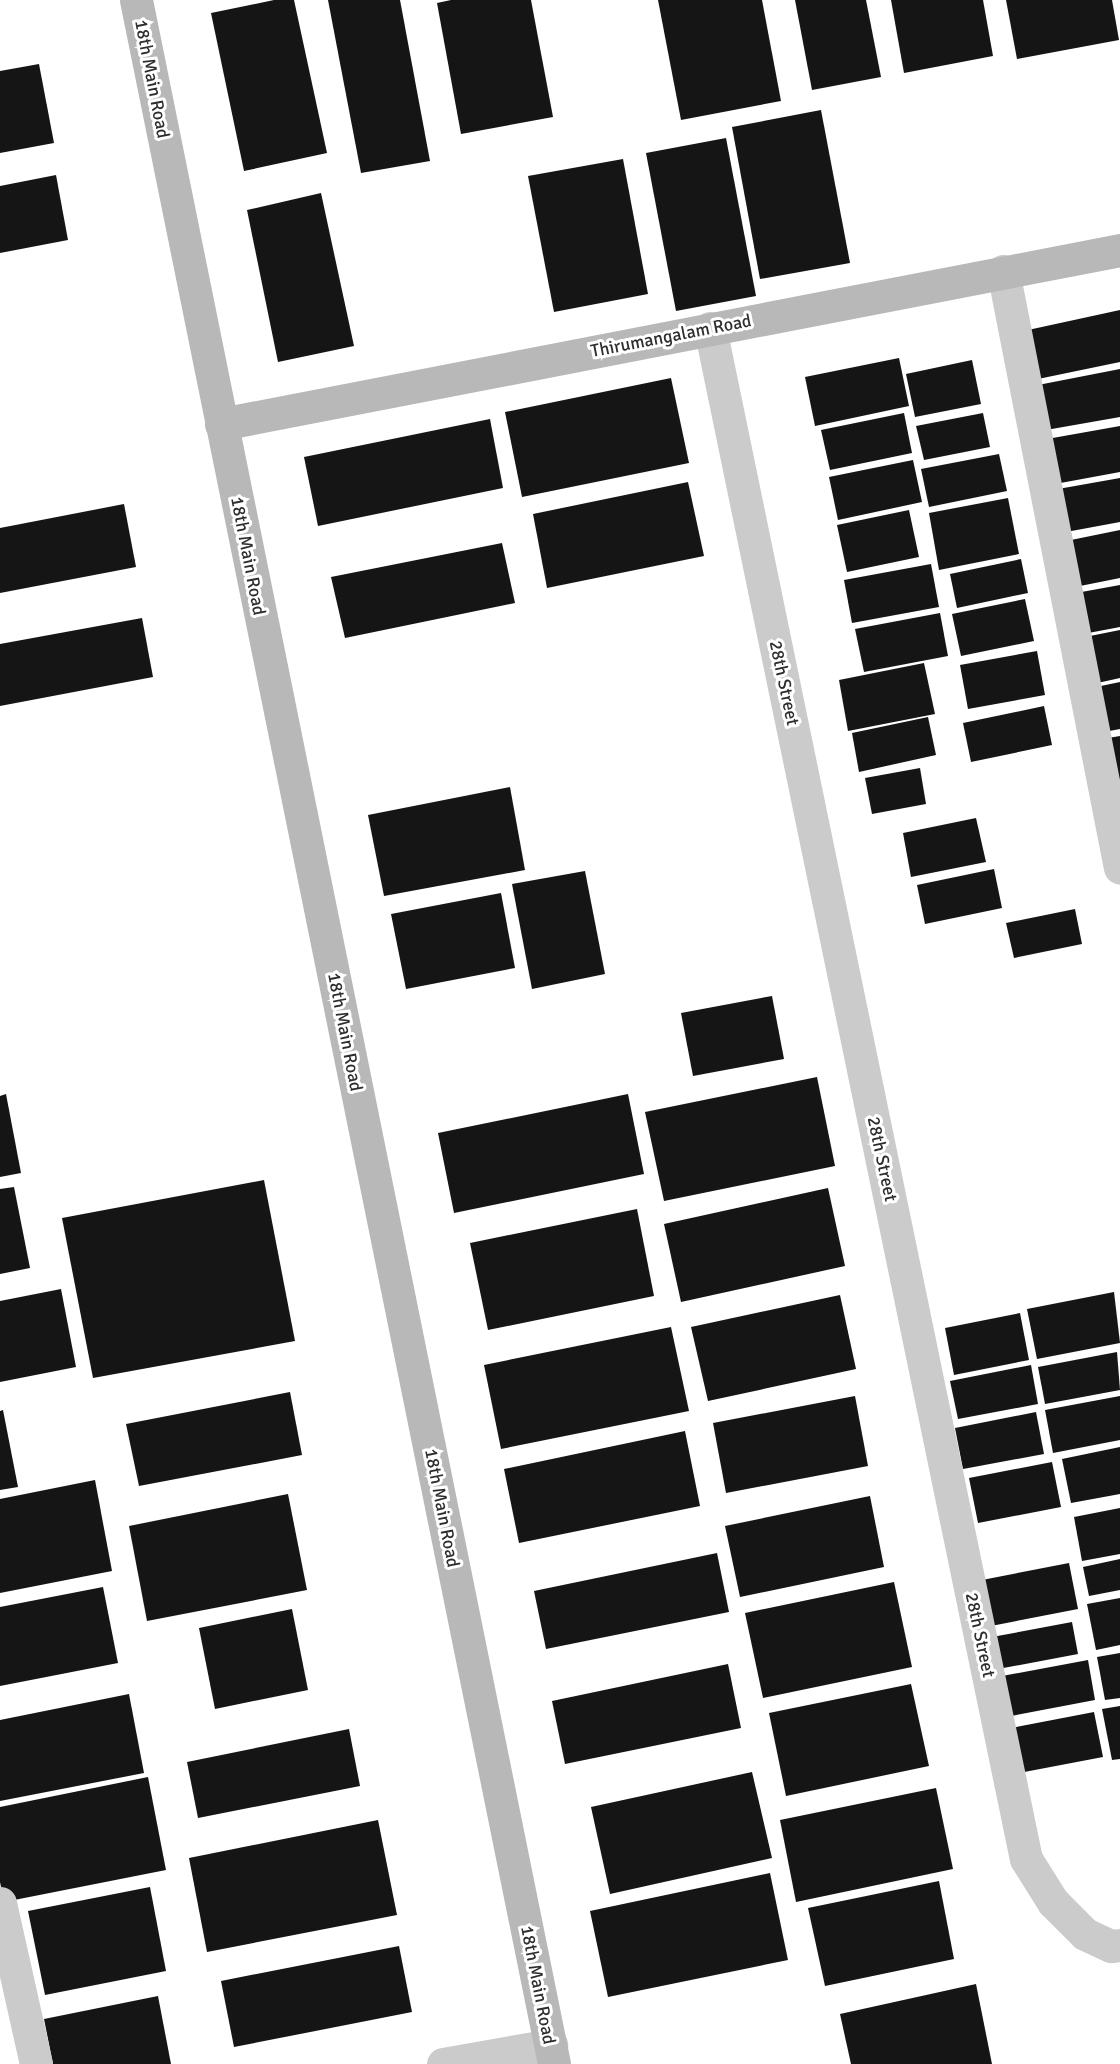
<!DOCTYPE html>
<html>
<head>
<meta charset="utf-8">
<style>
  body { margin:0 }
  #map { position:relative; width:1120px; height:2064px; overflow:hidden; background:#fff; font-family:Signika,sans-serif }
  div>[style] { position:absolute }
  .building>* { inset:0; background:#151515 }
  .street>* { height:33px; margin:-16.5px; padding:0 16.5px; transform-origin:16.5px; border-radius:16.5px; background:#cbcbcb }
  .secondary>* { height:33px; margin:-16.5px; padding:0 16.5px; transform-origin:16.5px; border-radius:16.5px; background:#b8b8b8 }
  span { translate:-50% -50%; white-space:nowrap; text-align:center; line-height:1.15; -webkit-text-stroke:6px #fff; paint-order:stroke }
  .street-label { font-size:18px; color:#2e2e2e }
</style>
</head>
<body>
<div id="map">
  <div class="building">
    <div style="clip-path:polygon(274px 0,294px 0,327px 153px,244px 171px,211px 13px)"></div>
    <div style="clip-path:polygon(328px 0,400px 0,430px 161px,361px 173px)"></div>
    <div style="clip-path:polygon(451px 0,531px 0,553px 117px,461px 134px,437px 3px)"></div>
    <div style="clip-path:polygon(658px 0,762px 0,781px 101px,681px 120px)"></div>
    <div style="clip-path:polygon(795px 0,866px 0,881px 77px,812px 90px)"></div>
    <div style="clip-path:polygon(891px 0,983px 0,993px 56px,904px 73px)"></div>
    <div style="clip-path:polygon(1006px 0,1112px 0,1119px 40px,1017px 59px)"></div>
    <div style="clip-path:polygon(39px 64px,54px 143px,0 153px,0 71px)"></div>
    <div style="clip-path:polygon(821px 110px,850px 263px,760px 279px,732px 127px)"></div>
    <div style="clip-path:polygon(726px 138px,756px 296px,676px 311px,646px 153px)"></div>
    <div style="clip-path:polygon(623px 159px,648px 294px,554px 312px,528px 176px)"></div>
    <div style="clip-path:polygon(56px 175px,68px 240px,0 253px,0 186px)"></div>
    <div style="clip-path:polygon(321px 193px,354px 346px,278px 362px,247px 210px)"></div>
    <div style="clip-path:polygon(1120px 310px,1120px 362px,1038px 379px,1028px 330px)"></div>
    <div style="clip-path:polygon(899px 358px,909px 406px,815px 426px,805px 377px)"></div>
    <div style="clip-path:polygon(972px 360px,981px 404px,915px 417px,906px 374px)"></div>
    <div style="clip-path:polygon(1120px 369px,1120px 417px,1046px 430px,1038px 385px)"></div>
    <div style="clip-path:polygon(671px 378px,689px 463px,522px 497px,505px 412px)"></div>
    <div style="clip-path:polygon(904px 413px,912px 453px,830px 470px,821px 430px)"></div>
    <div style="clip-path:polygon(983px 413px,990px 447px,924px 460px,916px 426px)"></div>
    <div style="clip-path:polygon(490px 419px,503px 488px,318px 526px,304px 457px)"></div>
    <div style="clip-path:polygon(1120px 426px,1120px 472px,1055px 484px,1047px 439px)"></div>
    <div style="clip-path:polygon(999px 454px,1007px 491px,929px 507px,921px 469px)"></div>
    <div style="clip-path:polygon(913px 460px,922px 502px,838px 520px,829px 477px)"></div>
    <div style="clip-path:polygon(1120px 478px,1120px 522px,1066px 532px,1058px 489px)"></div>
    <div style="clip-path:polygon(688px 482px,704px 556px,547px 588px,533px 514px)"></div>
    <div style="clip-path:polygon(1008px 498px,1019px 554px,939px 570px,929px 513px)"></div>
    <div style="clip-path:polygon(124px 504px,136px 567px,0 593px,0 528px)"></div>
    <div style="clip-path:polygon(909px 510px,919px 557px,847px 572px,837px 525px)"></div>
    <div style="clip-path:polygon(1120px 530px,1120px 578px,1080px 586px,1071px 540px)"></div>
    <div style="clip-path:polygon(502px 543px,515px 603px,345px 638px,331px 577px)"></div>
    <div style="clip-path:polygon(1021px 559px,1028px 593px,957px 608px,950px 574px)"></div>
    <div style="clip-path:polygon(931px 564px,939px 607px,852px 623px,844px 580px)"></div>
    <div style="clip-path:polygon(1120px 585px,1120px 627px,1083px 634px,1076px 593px)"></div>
    <div style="clip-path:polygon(1025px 599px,1034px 641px,961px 656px,952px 614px)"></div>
    <div style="clip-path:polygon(940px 613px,948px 656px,864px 672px,855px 629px)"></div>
    <div style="clip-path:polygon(142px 618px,153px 677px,0 706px,0 644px)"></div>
    <div style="clip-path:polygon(1120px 630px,1120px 678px,1093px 684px,1085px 637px)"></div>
    <div style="clip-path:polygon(1037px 651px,1045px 695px,968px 709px,960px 665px)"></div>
    <div style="clip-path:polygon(924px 663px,935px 714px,848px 731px,839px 680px)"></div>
    <div style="clip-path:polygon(1120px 682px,1120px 729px,1104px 732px,1096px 687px)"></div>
    <div style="clip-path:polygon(1044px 706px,1052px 745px,971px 762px,963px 723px)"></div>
    <div style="clip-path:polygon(928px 717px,936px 755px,859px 772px,852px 733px)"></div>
    <div style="clip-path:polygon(1120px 736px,1120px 782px,1108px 738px)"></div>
    <div style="clip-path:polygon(920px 768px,926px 804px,872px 814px,865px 778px)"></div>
    <div style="clip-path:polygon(510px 787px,525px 870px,384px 896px,368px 815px)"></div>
    <div style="clip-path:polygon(976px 818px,986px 862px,911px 877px,903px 833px)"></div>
    <div style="clip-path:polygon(994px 869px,1002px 908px,925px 924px,917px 885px)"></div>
    <div style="clip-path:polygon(585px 871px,605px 974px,532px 989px,512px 884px)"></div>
    <div style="clip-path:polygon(501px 893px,515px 968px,406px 989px,391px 914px)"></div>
    <div style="clip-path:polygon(1075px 909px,1082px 944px,1014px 958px,1006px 923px)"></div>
    <div style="clip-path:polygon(772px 996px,784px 1059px,693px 1076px,681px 1013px)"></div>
    <div style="clip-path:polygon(817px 1077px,835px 1166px,664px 1201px,645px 1112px)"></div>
    <div style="clip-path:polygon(6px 1094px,21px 1173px,0 1177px,0 1096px)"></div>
    <div style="clip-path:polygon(628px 1094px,644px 1174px,454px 1213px,438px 1133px)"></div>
    <div style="clip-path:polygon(264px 1180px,295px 1341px,93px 1378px,62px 1218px)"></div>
    <div style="clip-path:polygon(14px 1187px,30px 1268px,0 1274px,0 1189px)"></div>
    <div style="clip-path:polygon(828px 1188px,845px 1266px,681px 1302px,664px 1224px)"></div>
    <div style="clip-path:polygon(637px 1209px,654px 1296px,488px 1330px,470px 1243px)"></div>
    <div style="clip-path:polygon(61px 1289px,76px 1367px,0 1382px,0 1301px)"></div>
    <div style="clip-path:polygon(1114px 1292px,1120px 1343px,1037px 1359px,1027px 1309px)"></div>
    <div style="clip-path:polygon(840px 1295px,856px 1369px,708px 1401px,691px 1327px)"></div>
    <div style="clip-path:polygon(1020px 1313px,1029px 1360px,954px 1375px,945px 1328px)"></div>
    <div style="clip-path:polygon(671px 1327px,689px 1411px,501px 1449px,484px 1365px)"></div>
    <div style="clip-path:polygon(1117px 1352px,1120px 1390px,1045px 1404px,1038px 1367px)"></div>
    <div style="clip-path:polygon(1031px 1365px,1038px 1404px,958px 1419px,950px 1381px)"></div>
    <div style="clip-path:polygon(290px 1392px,302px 1455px,139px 1486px,126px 1424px)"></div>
    <div style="clip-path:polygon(855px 1396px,868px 1466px,726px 1493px,713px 1423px)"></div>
    <div style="clip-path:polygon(1120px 1396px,1120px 1440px,1053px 1453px,1045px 1410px)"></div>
    <div style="clip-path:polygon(3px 1410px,18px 1487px,0 1490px,0 1411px)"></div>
    <div style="clip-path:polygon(1036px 1412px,1044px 1454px,963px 1469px,955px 1428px)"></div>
    <div style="clip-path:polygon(685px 1431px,700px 1506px,519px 1543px,504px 1469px)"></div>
    <div style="clip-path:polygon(1120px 1447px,1120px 1494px,1071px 1503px,1062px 1459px)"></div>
    <div style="clip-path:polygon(1052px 1462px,1061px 1507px,978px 1523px,969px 1478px)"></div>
    <div style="clip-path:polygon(95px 1480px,112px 1571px,0 1593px,0 1499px)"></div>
    <div style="clip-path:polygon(288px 1494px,307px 1590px,147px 1621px,129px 1526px)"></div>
    <div style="clip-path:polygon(870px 1496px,884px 1567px,740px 1597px,725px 1526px)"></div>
    <div style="clip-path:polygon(1120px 1508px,1120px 1554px,1082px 1561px,1074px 1517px)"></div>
    <div style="clip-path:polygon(717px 1553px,729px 1612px,546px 1649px,534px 1591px)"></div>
    <div style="clip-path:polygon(1120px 1559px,1120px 1590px,1089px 1596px,1083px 1567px)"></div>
    <div style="clip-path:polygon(1069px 1563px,1078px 1609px,991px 1626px,982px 1580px)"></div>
    <div style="clip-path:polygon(894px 1582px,912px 1667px,763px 1698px,745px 1613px)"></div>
    <div style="clip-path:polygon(103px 1587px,118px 1663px,0 1686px,0 1607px)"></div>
    <div style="clip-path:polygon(1120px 1598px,1120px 1645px,1096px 1650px,1087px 1604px)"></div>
    <div style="clip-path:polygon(292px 1609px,308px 1690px,215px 1709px,199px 1628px)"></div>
    <div style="clip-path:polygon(1072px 1622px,1078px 1654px,998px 1669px,992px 1637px)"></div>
    <div style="clip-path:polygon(1120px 1653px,1120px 1698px,1105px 1700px,1097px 1657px)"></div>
    <div style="clip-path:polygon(1088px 1660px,1095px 1700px,1011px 1716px,1002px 1676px)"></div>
    <div style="clip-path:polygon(728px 1664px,741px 1728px,565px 1764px,552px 1701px)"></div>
    <div style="clip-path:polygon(911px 1684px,929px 1766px,786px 1796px,769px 1713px)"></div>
    <div style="clip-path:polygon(129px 1694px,144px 1773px,0 1801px,0 1720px)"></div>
    <div style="clip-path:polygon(1120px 1706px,1120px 1759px,1112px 1760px,1102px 1709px)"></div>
    <div style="clip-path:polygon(1094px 1712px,1103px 1757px,1019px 1773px,1011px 1728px)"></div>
    <div style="clip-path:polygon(349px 1729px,360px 1786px,198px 1818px,187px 1762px)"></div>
    <div style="clip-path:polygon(752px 1772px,772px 1858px,610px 1894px,591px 1807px)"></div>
    <div style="clip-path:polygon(148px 1777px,166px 1870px,4px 1902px,0 1882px,0 1807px)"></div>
    <div style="clip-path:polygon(936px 1788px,953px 1869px,796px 1902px,780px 1820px)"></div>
    <div style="clip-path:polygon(378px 1820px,397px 1915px,207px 1952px,189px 1858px)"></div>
    <div style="clip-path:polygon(770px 1873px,788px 1960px,608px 1997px,590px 1911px)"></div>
    <div style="clip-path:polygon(939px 1881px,954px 1959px,825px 1986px,808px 1908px)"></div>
    <div style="clip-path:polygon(150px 1887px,166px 1971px,45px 1995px,28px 1911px)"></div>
    <div style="clip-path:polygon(399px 1946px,412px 2012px,234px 2047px,221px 1981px)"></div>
    <div style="clip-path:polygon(976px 1984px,992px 2064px,851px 2064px,840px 2014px)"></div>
    <div style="clip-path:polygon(158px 1996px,171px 2064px,53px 2064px,44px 2019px)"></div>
  </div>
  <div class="street">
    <div style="left:1003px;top:271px;width:608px;rotate:78.91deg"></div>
    <div style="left:710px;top:328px;width:1563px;rotate:78.34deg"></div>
    <div style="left:1026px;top:1859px;width:51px;rotate:57.9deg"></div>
    <div style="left:1053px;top:1902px;width:45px;rotate:45deg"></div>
    <div style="left:1085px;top:1934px;width:29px;rotate:25deg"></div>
    <div style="left:1111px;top:1946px;width:9px;rotate:-6deg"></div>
    <div style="left:0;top:1903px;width:165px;rotate:77.4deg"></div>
    <div style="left:443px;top:2064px;width:110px;rotate:-10deg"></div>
  </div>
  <div class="secondary">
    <div style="left:136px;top:0;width:2106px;rotate:78.55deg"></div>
    <div style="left:221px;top:424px;width:916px;rotate:-10.95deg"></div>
  </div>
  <div class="street-label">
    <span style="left:152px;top:79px;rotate:79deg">18th Main Road</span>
    <span style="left:671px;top:336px;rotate:-11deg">Thirumangalam Road</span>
    <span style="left:248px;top:556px;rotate:79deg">18th Main Road</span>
    <span style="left:784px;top:683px;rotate:78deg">28th Street</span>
    <span style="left:345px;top:1032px;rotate:79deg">18th Main Road</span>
    <span style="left:882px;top:1159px;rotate:78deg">28th Street</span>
    <span style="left:442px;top:1508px;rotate:79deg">18th Main Road</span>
    <span style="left:980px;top:1635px;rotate:78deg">28th Street</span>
    <span style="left:538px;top:1985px;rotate:79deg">18th Main Road</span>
  </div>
</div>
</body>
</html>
